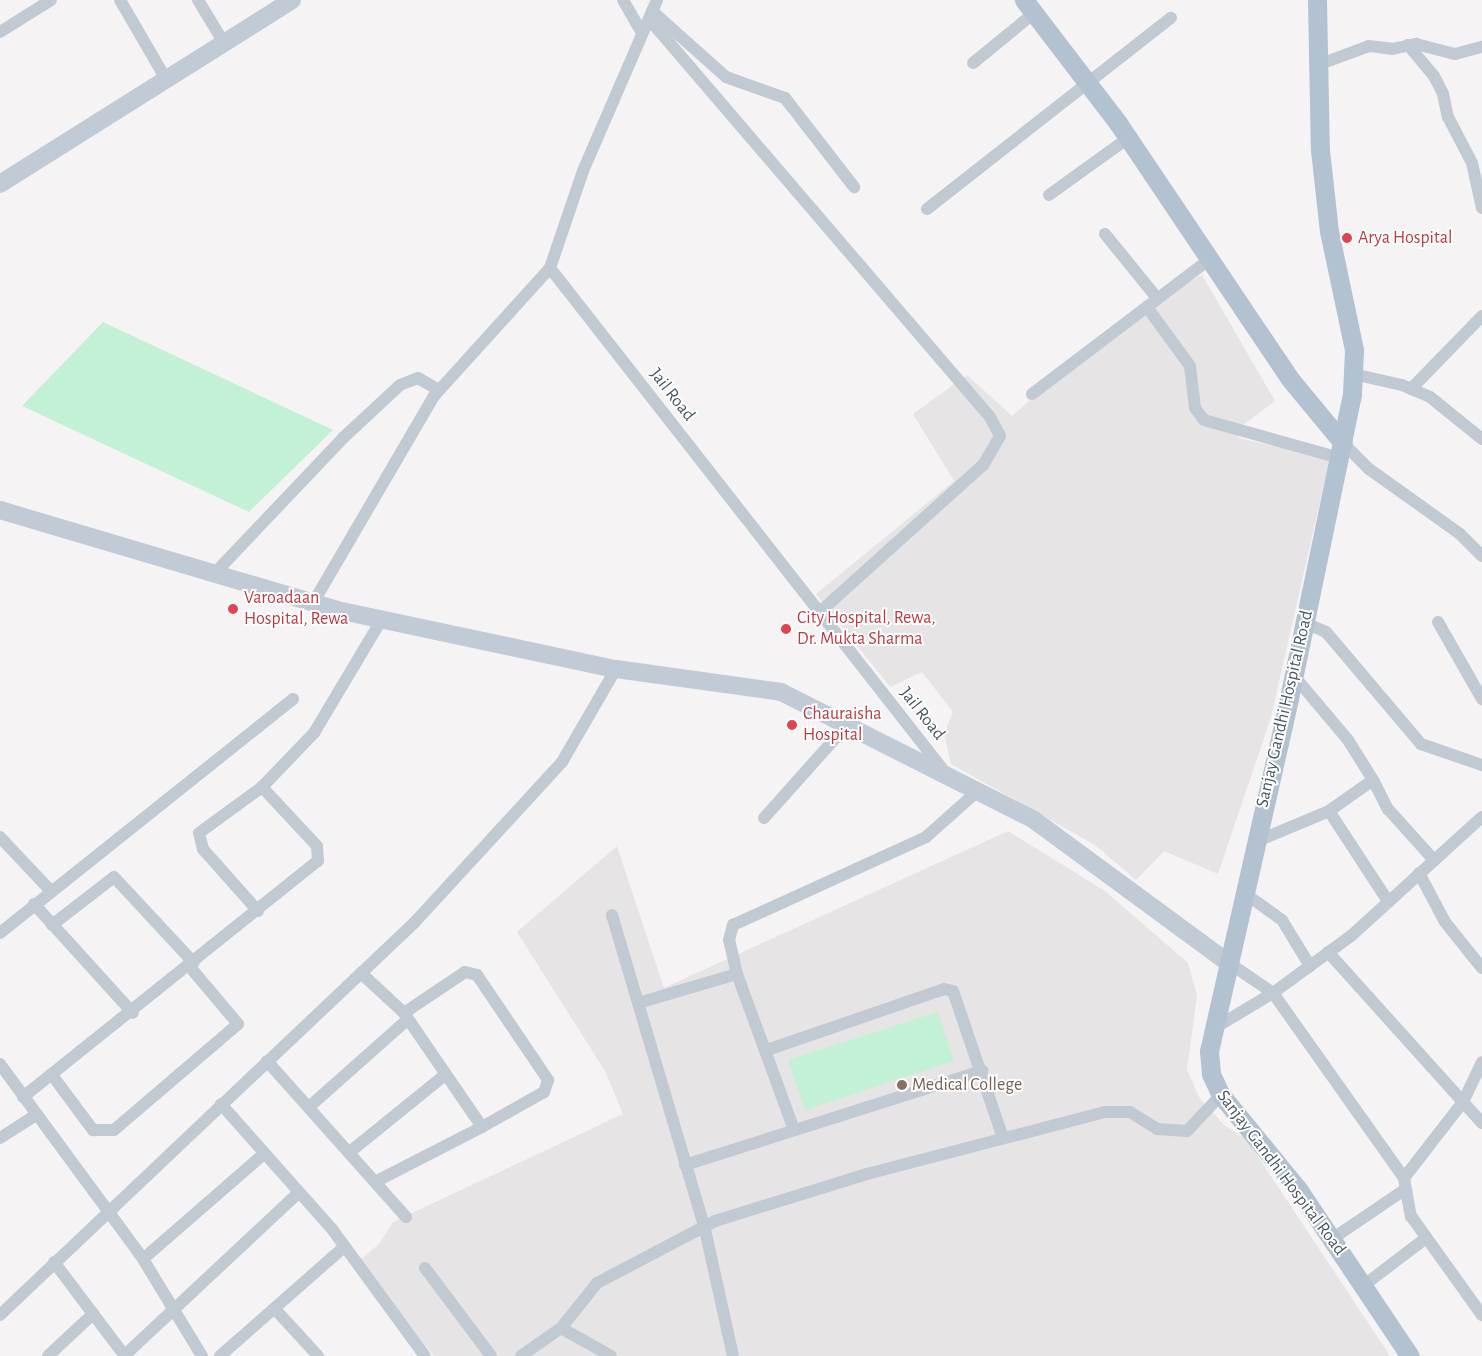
<!DOCTYPE html>
<html>
<head>
<meta charset="utf-8">
<style>
  body { margin:0 }
  #map { position:relative; width:1482px; height:1356px; overflow:hidden; background:#f5f3f3; font-family:"Alegreya Sans",sans-serif }
  div>[style] { position:absolute }
  .education>* { inset:0; background:#e6e4e5 }
  .green>* { inset:0; background:#c3f1d5 }
  .street>* { height:12px; margin:-6px; padding:0 6px; transform-origin:6px; border-radius:6px; background:#c1cad2 }
  .secondary>* { height:18px; margin:-9px; padding:0 9px; transform-origin:9px; border-radius:9px; background:#c1cbd6 }
  .primary>* { height:19px; margin:-9.5px; padding:0 9.5px; transform-origin:9.5px; border-radius:9.5px; background:#b3c2d1 }
  .dots>* { width:14px; height:14px; translate:-50% -50%; box-sizing:border-box; border:2px solid #fff; border-radius:50% }
  span { translate:-50% -50%; white-space:nowrap; text-align:center; line-height:1.15; -webkit-text-stroke:4px #fff; paint-order:stroke }
  .health-label { font-size:18px; color:#be3a42 }
  .left { translate:0 -50%; text-align:left }
  .street-label { font-size:18px; color:#4a5661 }
  .education-label { font-size:18px; color:#785e54 }
</style>
</head>
<body>
<div id="map">
  <div class="education">
    <div style="clip-path:polygon(1202px 275px,1275px 401px,1243px 425px,1238px 438px,1330px 458px,1271px 717px,1218px 874px,1164px 851px,1136px 880px,1095px 845px,951px 764px,944px 734px,953px 712px,922px 672px,890px 687px,816px 594px,954px 481px,913px 414px,967px 375px,1012px 416px,1126px 315px)"></div>
    <div style="clip-path:polygon(1008px 831px,1105px 891px,1188px 963px,1197px 995px,1187px 1070px,1200px 1099px,1223px 1124px,1247px 1140px,1390px 1356px,434px 1356px,365px 1272px,360px 1260px,379px 1244px,393px 1222px,623px 1114px,605px 1071px,517px 932px,617px 846px,664px 988px)"></div>
  </div>
  <div class="green">
    <div style="clip-path:polygon(103px 322px,333px 430px,249px 512px,22px 406px)"></div>
    <div style="clip-path:polygon(938px 1012px,954px 1061px,805px 1110px,788px 1060px)"></div>
  </div>
  <div class="street">
    <div style="left:120px;top:0;width:91px;rotate:59.8deg"></div>
    <div style="left:198px;top:0;width:50px;rotate:58.8deg"></div>
    <div style="left:623px;top:0;width:38px;rotate:60deg"></div>
    <div style="left:657px;top:0;width:186px;rotate:113.4deg"></div>
    <div style="left:583px;top:171px;width:102px;rotate:108.8deg"></div>
    <div style="left:550px;top:268px;width:639px;rotate:51.93deg"></div>
    <div style="left:652px;top:11px;width:99px;rotate:41.7deg"></div>
    <div style="left:726px;top:77px;width:63px;rotate:19.6deg"></div>
    <div style="left:785px;top:98px;width:113px;rotate:52.2deg"></div>
    <div style="left:649px;top:19px;width:524px;rotate:49.41deg"></div>
    <div style="left:990px;top:417px;width:21px;rotate:62deg"></div>
    <div style="left:1000px;top:436px;width:34px;rotate:120deg"></div>
    <div style="left:983px;top:465px;width:218px;rotate:138deg"></div>
    <div style="left:0;top:32px;width:60px;rotate:-32.1deg"></div>
    <div style="left:1408px;top:45px;width:40px;rotate:50deg"></div>
    <div style="left:1434px;top:76px;width:20px;rotate:63deg"></div>
    <div style="left:1443px;top:94px;width:24px;rotate:78deg"></div>
    <div style="left:1448px;top:117px;width:52px;rotate:62.4deg"></div>
    <div style="left:1472px;top:163px;width:46px;rotate:77.5deg"></div>
    <div style="left:973px;top:63px;width:79px;rotate:-39.3deg"></div>
    <div style="left:1318px;top:65px;width:54px;rotate:-20.4deg"></div>
    <div style="left:1369px;top:46px;width:23px;rotate:7deg"></div>
    <div style="left:1392px;top:49px;width:25px;rotate:-12deg"></div>
    <div style="left:1416px;top:44px;width:40px;rotate:14.4deg"></div>
    <div style="left:1455px;top:54px;width:28px;rotate:-15deg"></div>
    <div style="left:1049px;top:195px;width:97px;rotate:-35.8deg"></div>
    <div style="left:927px;top:209px;width:310px;rotate:-38.1deg"></div>
    <div style="left:1105px;top:234px;width:82px;rotate:50.9deg"></div>
    <div style="left:1147px;top:307px;width:73px;rotate:53.9deg"></div>
    <div style="left:1190px;top:366px;width:42px;rotate:83.2deg"></div>
    <div style="left:1195px;top:408px;width:15px;rotate:53deg"></div>
    <div style="left:1204px;top:420px;width:141px;rotate:15.6deg"></div>
    <div style="left:1353px;top:374px;width:50px;rotate:12.7deg"></div>
    <div style="left:1402px;top:385px;width:30px;rotate:23deg"></div>
    <div style="left:1430px;top:397px;width:67px;rotate:38.9deg"></div>
    <div style="left:1411px;top:389px;width:102px;rotate:-45.8deg"></div>
    <div style="left:1032px;top:394px;width:223px;rotate:-37.2deg"></div>
    <div style="left:1343px;top:443px;width:37px;rotate:45deg"></div>
    <div style="left:1369px;top:469px;width:112px;rotate:35.5deg"></div>
    <div style="left:1460px;top:534px;width:31px;rotate:45deg"></div>
    <div style="left:215px;top:573px;width:186px;rotate:-46.5deg"></div>
    <div style="left:343px;top:438px;width:78px;rotate:-42.9deg"></div>
    <div style="left:400px;top:385px;width:19px;rotate:-21deg"></div>
    <div style="left:418px;top:378px;width:24px;rotate:30deg"></div>
    <div style="left:313px;top:603px;width:240px;rotate:-59.7deg"></div>
    <div style="left:434px;top:396px;width:173px;rotate:-47.8deg"></div>
    <div style="left:1438px;top:622px;width:89px;rotate:60.3deg"></div>
    <div style="left:1305px;top:623px;width:23px;rotate:23deg"></div>
    <div style="left:1326px;top:632px;width:147px;rotate:49.7deg"></div>
    <div style="left:1421px;top:744px;width:65px;rotate:19deg"></div>
    <div style="left:1294px;top:676px;width:84px;rotate:49.8deg"></div>
    <div style="left:1348px;top:740px;width:47px;rotate:58deg"></div>
    <div style="left:1329px;top:811px;width:108px;rotate:56.8deg"></div>
    <div style="left:764px;top:818px;width:126px;rotate:-48.2deg"></div>
    <div style="left:0;top:837px;width:73px;rotate:46.7deg"></div>
    <div style="left:1255px;top:842px;width:80px;rotate:-22.7deg"></div>
    <div style="left:1329px;top:811px;width:54px;rotate:-35.2deg"></div>
    <div style="left:1373px;top:780px;width:33px;rotate:63deg"></div>
    <div style="left:1388px;top:809px;width:69px;rotate:48deg"></div>
    <div style="left:1419px;top:873px;width:55px;rotate:62deg"></div>
    <div style="left:1445px;top:922px;width:59px;rotate:51.2deg"></div>
    <div style="left:1243px;top:892px;width:48px;rotate:35.7deg"></div>
    <div style="left:1282px;top:920px;width:54px;rotate:58.7deg"></div>
    <div style="left:34px;top:904px;width:147px;rotate:47.8deg"></div>
    <div style="left:258px;top:911px;width:83px;rotate:-131.6deg"></div>
    <div style="left:203px;top:849px;width:16px;rotate:-104deg"></div>
    <div style="left:199px;top:833px;width:78px;rotate:-36.1deg"></div>
    <div style="left:262px;top:787px;width:75px;rotate:-46.1deg"></div>
    <div style="left:314px;top:733px;width:133px;rotate:-59.2deg"></div>
    <div style="left:612px;top:915px;width:323px;rotate:73.5deg"></div>
    <div style="left:704px;top:1225px;width:134px;rotate:77.5deg"></div>
    <div style="left:52px;top:925px;width:78px;rotate:-37.7deg"></div>
    <div style="left:114px;top:877px;width:117px;rotate:47.1deg"></div>
    <div style="left:0;top:933px;width:375px;rotate:-38.6deg"></div>
    <div style="left:1328px;top:952px;width:230px;rotate:48deg"></div>
    <div style="left:1226px;top:961px;width:57px;rotate:34.2deg"></div>
    <div style="left:1273px;top:993px;width:227px;rotate:54.7deg"></div>
    <div style="left:1404px;top:1178px;width:39px;rotate:80deg"></div>
    <div style="left:1411px;top:1216px;width:122px;rotate:54.4deg"></div>
    <div style="left:361px;top:973px;width:59px;rotate:42.9deg"></div>
    <div style="left:404px;top:1013px;width:138px;rotate:55.6deg"></div>
    <div style="left:482px;top:1127px;width:118px;rotate:152.8deg"></div>
    <div style="left:737px;top:974px;width:35px;rotate:-103deg"></div>
    <div style="left:729px;top:940px;width:16px;rotate:-75deg"></div>
    <div style="left:733px;top:925px;width:212px;rotate:-24.5deg"></div>
    <div style="left:926px;top:837px;width:71px;rotate:-41.6deg"></div>
    <div style="left:638px;top:1003px;width:103px;rotate:-16.3deg"></div>
    <div style="left:737px;top:974px;width:166px;rotate:69.9deg"></div>
    <div style="left:404px;top:1013px;width:73px;rotate:-33.9deg"></div>
    <div style="left:465px;top:972px;width:12px;rotate:14deg"></div>
    <div style="left:477px;top:975px;width:127px;rotate:55.9deg"></div>
    <div style="left:548px;top:1080px;width:13px;rotate:108deg"></div>
    <div style="left:544px;top:1092px;width:71px;rotate:150.6deg"></div>
    <div style="left:1213px;top:1029px;width:70px;rotate:-31deg"></div>
    <div style="left:1273px;top:993px;width:97px;rotate:-36.2deg"></div>
    <div style="left:1351px;top:936px;width:177px;rotate:-42.3deg"></div>
    <div style="left:767px;top:1050px;width:187px;rotate:-19deg"></div>
    <div style="left:944px;top:989px;width:9px;rotate:13deg"></div>
    <div style="left:953px;top:991px;width:155px;rotate:71.2deg"></div>
    <div style="left:267px;top:1061px;width:209px;rotate:48.3deg"></div>
    <div style="left:0;top:1064px;width:242px;rotate:53.7deg"></div>
    <div style="left:143px;top:1259px;width:114px;rotate:58.7deg"></div>
    <div style="left:52px;top:1075px;width:69px;rotate:53.3deg"></div>
    <div style="left:93px;top:1130px;width:21px"></div>
    <div style="left:114px;top:1130px;width:163px;rotate:-40.5deg"></div>
    <div style="left:238px;top:1024px;width:75px;rotate:-130.1deg"></div>
    <div style="left:23px;top:1097px;width:378px;rotate:-38.7deg"></div>
    <div style="left:318px;top:861px;width:15px;rotate:-94deg"></div>
    <div style="left:317px;top:846px;width:81px;rotate:-133deg"></div>
    <div style="left:221px;top:1104px;width:167px;rotate:48.4deg"></div>
    <div style="left:332px;top:1229px;width:157px;rotate:53.8deg"></div>
    <div style="left:309px;top:1107px;width:132px;rotate:-41.6deg"></div>
    <div style="left:0;top:1138px;width:43px;rotate:-32.6deg"></div>
    <div style="left:351px;top:1151px;width:122px;rotate:-39deg"></div>
    <div style="left:685px;top:1165px;width:312px;rotate:-17.6deg"></div>
    <div style="left:1404px;top:1178px;width:96px;rotate:-52.2deg"></div>
    <div style="left:1463px;top:1102px;width:44px;rotate:-64.6deg"></div>
    <div style="left:1332px;top:1239px;width:87px;rotate:-34.2deg"></div>
    <div style="left:143px;top:1259px;width:160px;rotate:-41deg"></div>
    <div style="left:54px;top:1262px;width:116px;rotate:53deg"></div>
    <div style="left:425px;top:1268px;width:110px;rotate:53.1deg"></div>
    <div style="left:1363px;top:1286px;width:79px;rotate:-37.3deg"></div>
    <div style="left:275px;top:1309px;width:64px;rotate:47.5deg"></div>
    <div style="left:0;top:1315px;width:570px;rotate:-43.44deg"></div>
    <div style="left:414px;top:923px;width:219px;rotate:-47.4deg"></div>
    <div style="left:562px;top:762px;width:108px;rotate:-59.9deg"></div>
    <div style="left:561px;top:1328px;width:57px;rotate:29.2deg"></div>
    <div style="left:48px;top:1356px;width:62px;rotate:-43deg"></div>
    <div style="left:124px;top:1356px;width:238px;rotate:-43.1deg"></div>
    <div style="left:220px;top:1356px;width:164px;rotate:-41.3deg"></div>
    <div style="left:521px;top:1356px;width:49px;rotate:-35deg"></div>
    <div style="left:561px;top:1328px;width:58px;rotate:-51.3deg"></div>
    <div style="left:597px;top:1283px;width:133px;rotate:-27.7deg"></div>
    <div style="left:715px;top:1221px;width:159px;rotate:-17.2deg"></div>
    <div style="left:867px;top:1174px;width:246px;rotate:-14.6deg"></div>
    <div style="left:1105px;top:1112px;width:25px"></div>
    <div style="left:1130px;top:1112px;width:32px;rotate:32deg"></div>
    <div style="left:1157px;top:1129px;width:30px;rotate:4deg"></div>
    <div style="left:1187px;top:1131px;width:50px;rotate:-46.6deg"></div>
  </div>
  <div class="secondary">
    <div style="left:0;top:184px;width:345px;rotate:-32.2deg"></div>
    <div style="left:0;top:510px;width:357px;rotate:16.5deg"></div>
    <div style="left:342px;top:611px;width:280px;rotate:12deg"></div>
    <div style="left:616px;top:669px;width:167px;rotate:7.9deg"></div>
    <div style="left:781px;top:692px;width:284px;rotate:26.8deg"></div>
    <div style="left:1034px;top:820px;width:238px;rotate:36.3deg"></div>
  </div>
  <div class="primary">
    <div style="left:1024px;top:0;width:155px;rotate:52.6deg"></div>
    <div style="left:1118px;top:123px;width:308px;rotate:56.1deg"></div>
    <div style="left:1290px;top:379px;width:83px;rotate:50.4deg"></div>
    <div style="left:1317px;top:0;width:150px;rotate:88.9deg"></div>
    <div style="left:1320px;top:150px;width:81px;rotate:83.7deg"></div>
    <div style="left:1329px;top:231px;width:122px;rotate:78.1deg"></div>
    <div style="left:1354px;top:350px;width:44px;rotate:92.6deg"></div>
    <div style="left:1352px;top:394px;width:311px;rotate:101.7deg"></div>
    <div style="left:1289px;top:699px;width:361px;rotate:102.8deg"></div>
    <div style="left:1209px;top:1051px;width:23px;rotate:85deg"></div>
    <div style="left:1211px;top:1074px;width:23px;rotate:65deg"></div>
    <div style="left:1221px;top:1095px;width:122px;rotate:50.7deg"></div>
    <div style="left:1298px;top:1189px;width:201px;rotate:56.2deg"></div>
  </div>
  <div class="dots">
    <div style="left:1347px;top:238px;background:#e0444e"></div>
    <div style="left:233px;top:609px;background:#e0444e"></div>
    <div style="left:786px;top:629px;background:#e0444e"></div>
    <div style="left:792px;top:725px;background:#e0444e"></div>
    <div style="left:902px;top:1085px;background:#8d6e63"></div>
  </div>
  <div class="health-label">
    <span class="left" style="left:1358px;top:238px">Arya Hospital</span>
    <span class="left" style="left:244px;top:609px">Varoadaan<br>Hospital, Rewa</span>
    <span class="left" style="left:797px;top:629px">City Hospital, Rewa,<br>Dr. Mukta Sharma</span>
    <span class="left" style="left:803px;top:725px">Chauraisha<br>Hospital</span>
  </div>
  <div class="street-label">
    <span style="left:672px;top:395px;rotate:52deg">Jail Road</span>
    <span style="left:1285px;top:709px;rotate:-77deg">Sanjay Gandhi Hospital Road</span>
    <span style="left:922px;top:714px;rotate:52deg">Jail Road</span>
    <span style="left:1281px;top:1173px;rotate:53deg">Sanjay Gandhi Hospital Road</span>
  </div>
  <div class="education-label">
    <span class="left" style="left:912px;top:1085px">Medical College</span>
  </div>
</div>
</body>
</html>
